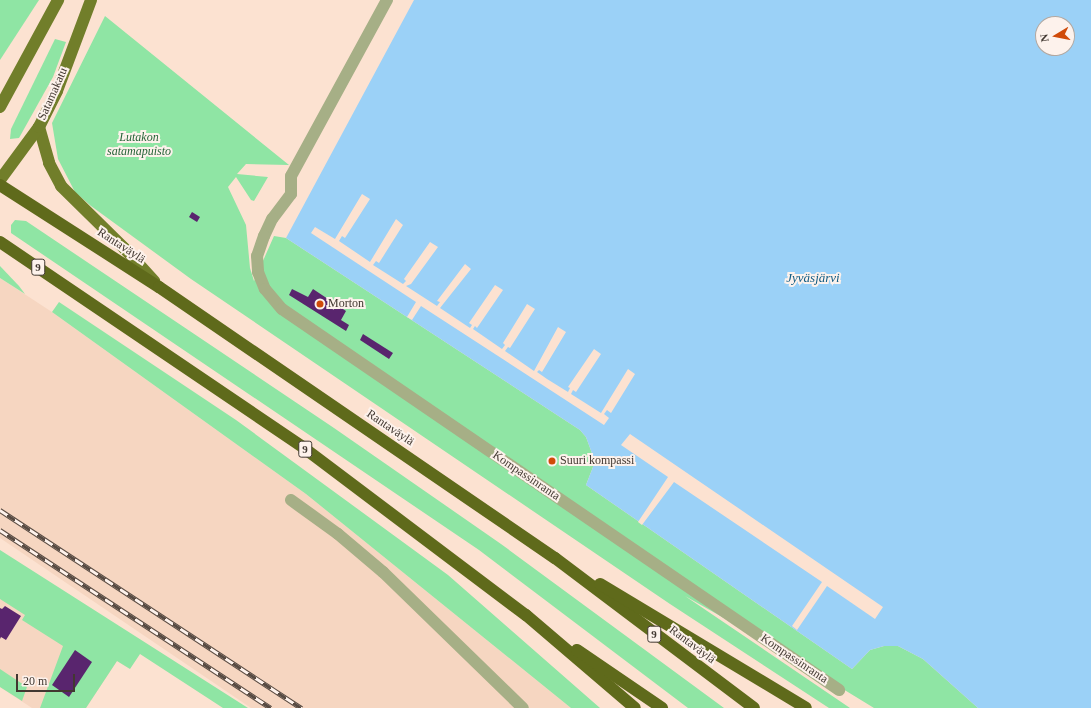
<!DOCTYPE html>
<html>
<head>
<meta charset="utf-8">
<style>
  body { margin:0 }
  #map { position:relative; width:1091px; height:708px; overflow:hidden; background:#fce2d1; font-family:Georgia,serif }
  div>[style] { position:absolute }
  .built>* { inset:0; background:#f6d6c1 }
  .green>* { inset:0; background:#8fe5a4 }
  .water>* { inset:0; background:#9bd1f7 }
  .pier>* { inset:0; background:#fce2d1 }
  .building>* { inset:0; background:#59256e }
  .minor>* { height:12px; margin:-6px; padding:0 6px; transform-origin:6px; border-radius:6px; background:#a6af86 }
  .major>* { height:12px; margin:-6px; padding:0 6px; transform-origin:6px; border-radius:6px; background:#717e2a }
  .highway>* { height:12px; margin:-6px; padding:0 6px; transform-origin:6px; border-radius:6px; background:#5f6a1b }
  .rail>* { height:4.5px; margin-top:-2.25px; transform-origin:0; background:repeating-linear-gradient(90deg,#fdf2ec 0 9px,#574b43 0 18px); box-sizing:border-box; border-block:1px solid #574b43 }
  .dots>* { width:11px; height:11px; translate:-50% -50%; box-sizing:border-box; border:2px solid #fdf2ec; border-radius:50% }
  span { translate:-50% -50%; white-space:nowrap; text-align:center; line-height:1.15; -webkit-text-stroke:4px #fdf2ec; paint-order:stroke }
  .shield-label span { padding:1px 3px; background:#fdf2ec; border:1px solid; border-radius:3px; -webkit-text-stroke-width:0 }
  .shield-label { font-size:11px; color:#423831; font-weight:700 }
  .street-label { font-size:12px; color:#423831 }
  .park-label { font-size:12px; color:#276439; font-style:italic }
  .poi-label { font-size:12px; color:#423831 }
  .left { translate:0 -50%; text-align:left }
  .water-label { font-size:13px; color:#105b83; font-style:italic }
  .north { position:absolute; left:1035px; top:16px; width:40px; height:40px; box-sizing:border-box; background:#fdf2ec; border:1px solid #b2a8a1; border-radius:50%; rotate:260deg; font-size:11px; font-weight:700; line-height:16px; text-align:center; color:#423831 }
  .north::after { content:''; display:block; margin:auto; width:14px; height:18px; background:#d04b09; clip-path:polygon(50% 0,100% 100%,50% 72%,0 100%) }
  .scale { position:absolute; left:16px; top:674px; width:59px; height:18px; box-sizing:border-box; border:2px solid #423831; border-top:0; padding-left:5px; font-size:12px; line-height:14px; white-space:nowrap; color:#423831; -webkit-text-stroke:3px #fdf2ec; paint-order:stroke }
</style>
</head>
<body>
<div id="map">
  <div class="built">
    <div style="clip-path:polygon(0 278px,52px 312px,306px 494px,571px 708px,251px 708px,0 538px)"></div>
    <div style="clip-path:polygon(0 563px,130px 669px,117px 661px,86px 708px,32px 708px,0 687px)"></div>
  </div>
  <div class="green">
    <div style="clip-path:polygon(0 0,39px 0,0 60px)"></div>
    <div style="clip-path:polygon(105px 16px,289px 165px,246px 164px,237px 174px,268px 177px,254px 201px,251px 200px,236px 177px,228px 187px,246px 225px,250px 268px,254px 281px,274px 236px,286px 238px,580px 430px,586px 437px,593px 456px,593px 467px,586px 485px,852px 669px,870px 650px,884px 646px,898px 646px,923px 659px,978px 708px,874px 708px,761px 639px,685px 596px,850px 708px,829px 708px,670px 604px,191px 279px,91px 206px,75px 192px,58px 159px,52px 123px)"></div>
    <div style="clip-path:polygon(55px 39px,66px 42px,53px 77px,19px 138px,10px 139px,11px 129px)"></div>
    <div style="clip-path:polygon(15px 220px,26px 221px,334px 428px,501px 544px,724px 708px,688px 708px,479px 550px,11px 233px,11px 225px)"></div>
    <div style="clip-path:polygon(0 266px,19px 286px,25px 294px,0 278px)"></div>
    <div style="clip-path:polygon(59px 302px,236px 420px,448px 575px,600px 708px,571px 708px,306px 494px,52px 312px)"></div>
    <div style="clip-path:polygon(0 550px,248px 708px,223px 708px,140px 654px,130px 669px,117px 661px,86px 708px,40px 708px,63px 646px,22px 620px,25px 615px,0 599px)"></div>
    <div style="clip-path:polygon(0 669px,27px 687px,22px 701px,0 687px)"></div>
  </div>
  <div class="water">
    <div style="clip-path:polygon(evenodd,414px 0,1091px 0,1091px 708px,978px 708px,923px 659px,898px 646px,884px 646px,870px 650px,852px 669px,586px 485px,593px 467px,593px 456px,586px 437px,580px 430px,286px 238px,414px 0,1043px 24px,1067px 24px,1067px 48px,1043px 48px,1043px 24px)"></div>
  </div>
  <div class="pier">
    <div style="clip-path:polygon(362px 194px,370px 199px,345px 238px,342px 236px,339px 241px,370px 262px,396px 219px,403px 225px,379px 263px,376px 261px,373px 265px,403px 284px,406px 281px,404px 279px,430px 242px,438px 247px,411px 284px,406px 286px,437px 306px,440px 302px,437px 301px,465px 264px,471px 269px,440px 308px,470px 328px,472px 325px,469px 323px,495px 285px,503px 290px,477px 328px,475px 326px,473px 329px,502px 349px,505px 345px,503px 343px,527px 304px,535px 309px,510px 348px,508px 347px,505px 351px,534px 371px,558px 327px,566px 332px,542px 372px,539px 370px,537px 372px,547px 379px,568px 392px,570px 388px,568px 387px,594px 349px,601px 354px,576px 392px,573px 390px,571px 394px,601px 413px,628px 369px,635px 374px,611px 413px,607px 410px,604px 414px,609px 418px,604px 425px,421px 306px,412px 320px,407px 317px,416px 302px,311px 233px,315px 227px,335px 239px)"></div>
    <div style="clip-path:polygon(630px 434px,883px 607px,875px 619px,827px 586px,797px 630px,792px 626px,822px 582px,674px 482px,642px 525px,638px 522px,668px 477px,621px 445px)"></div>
  </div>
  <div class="building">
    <div style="clip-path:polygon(192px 212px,200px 217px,197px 222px,189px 217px)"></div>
    <div style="clip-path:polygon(292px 289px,308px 297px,313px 289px,346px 311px,341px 320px,349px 325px,346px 331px,289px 295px)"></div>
    <div style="clip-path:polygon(363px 334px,393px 353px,389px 359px,360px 340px)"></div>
    <div style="clip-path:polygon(5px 606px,21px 616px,6px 640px,1px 637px,0 639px,0 608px,2px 609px)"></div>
    <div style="clip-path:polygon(75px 650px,92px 662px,69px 697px,52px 685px)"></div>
  </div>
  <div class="minor">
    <div style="left:387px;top:0;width:200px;rotate:118.6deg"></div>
    <div style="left:291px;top:176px;width:18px;rotate:90deg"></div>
    <div style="left:291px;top:194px;width:31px;rotate:127deg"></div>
    <div style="left:272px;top:219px;width:19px;rotate:115deg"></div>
    <div style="left:264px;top:236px;width:21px;rotate:109deg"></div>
    <div style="left:257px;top:256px;width:16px;rotate:86deg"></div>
    <div style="left:258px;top:272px;width:18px;rotate:68deg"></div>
    <div style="left:265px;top:289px;width:26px;rotate:50deg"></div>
    <div style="left:282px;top:309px;width:675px;rotate:34.37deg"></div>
    <div style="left:291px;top:500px;width:58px;rotate:35.9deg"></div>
    <div style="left:338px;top:534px;width:59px;rotate:40.2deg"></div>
    <div style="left:383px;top:572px;width:195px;rotate:44.2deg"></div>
  </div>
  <div class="major">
    <div style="left:0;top:107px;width:122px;rotate:-61.5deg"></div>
    <div style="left:39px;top:127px;width:37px;rotate:74deg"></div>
    <div style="left:49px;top:163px;width:26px;rotate:62deg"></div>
    <div style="left:61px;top:186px;width:88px;rotate:44.5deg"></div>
    <div style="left:124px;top:248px;width:45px;rotate:47.7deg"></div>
    <div style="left:0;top:180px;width:66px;rotate:-53.7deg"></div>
    <div style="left:39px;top:127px;width:40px;rotate:-63.4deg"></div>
    <div style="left:57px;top:91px;width:97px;rotate:-69.5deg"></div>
  </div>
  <div class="highway">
    <div style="left:0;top:185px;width:189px;rotate:32.7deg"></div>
    <div style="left:159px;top:287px;width:480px;rotate:34.4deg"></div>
    <div style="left:555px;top:558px;width:249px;rotate:37deg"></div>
    <div style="left:0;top:242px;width:367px;rotate:34.1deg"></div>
    <div style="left:304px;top:448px;width:278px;rotate:37deg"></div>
    <div style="left:526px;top:615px;width:143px;rotate:40.5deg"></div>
    <div style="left:600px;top:584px;width:240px;rotate:31deg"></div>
    <div style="left:577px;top:650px;width:103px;rotate:34.3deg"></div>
  </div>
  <div class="rail">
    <div style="left:0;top:510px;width:361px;rotate:33.3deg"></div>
    <div style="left:0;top:530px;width:324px;rotate:33.3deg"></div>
  </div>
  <div class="dots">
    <div style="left:320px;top:304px;background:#d04b09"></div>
    <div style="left:552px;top:461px;background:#d04b09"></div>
  </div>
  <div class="shield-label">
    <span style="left:38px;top:267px">9</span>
    <span style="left:305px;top:449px">9</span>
    <span style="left:654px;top:634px">9</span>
  </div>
  <div class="street-label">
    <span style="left:53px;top:94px;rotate:-66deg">Satamakatu</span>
    <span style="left:121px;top:246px;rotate:33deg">Rantaväylä</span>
    <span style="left:390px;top:428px;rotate:34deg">Rantaväylä</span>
    <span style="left:526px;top:476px;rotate:34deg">Kompassinranta</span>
    <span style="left:692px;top:645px;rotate:37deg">Rantaväylä</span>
    <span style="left:794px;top:659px;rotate:34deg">Kompassinranta</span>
  </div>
  <div class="park-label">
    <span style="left:139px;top:145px">Lutakon<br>satamapuisto</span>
  </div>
  <div class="poi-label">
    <span class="left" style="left:328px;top:304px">Morton</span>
    <span class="left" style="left:560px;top:461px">Suuri kompassi</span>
  </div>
  <div class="water-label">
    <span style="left:813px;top:278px">Jyväsjärvi</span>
  </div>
  <div class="north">N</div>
  <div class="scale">20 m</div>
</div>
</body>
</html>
